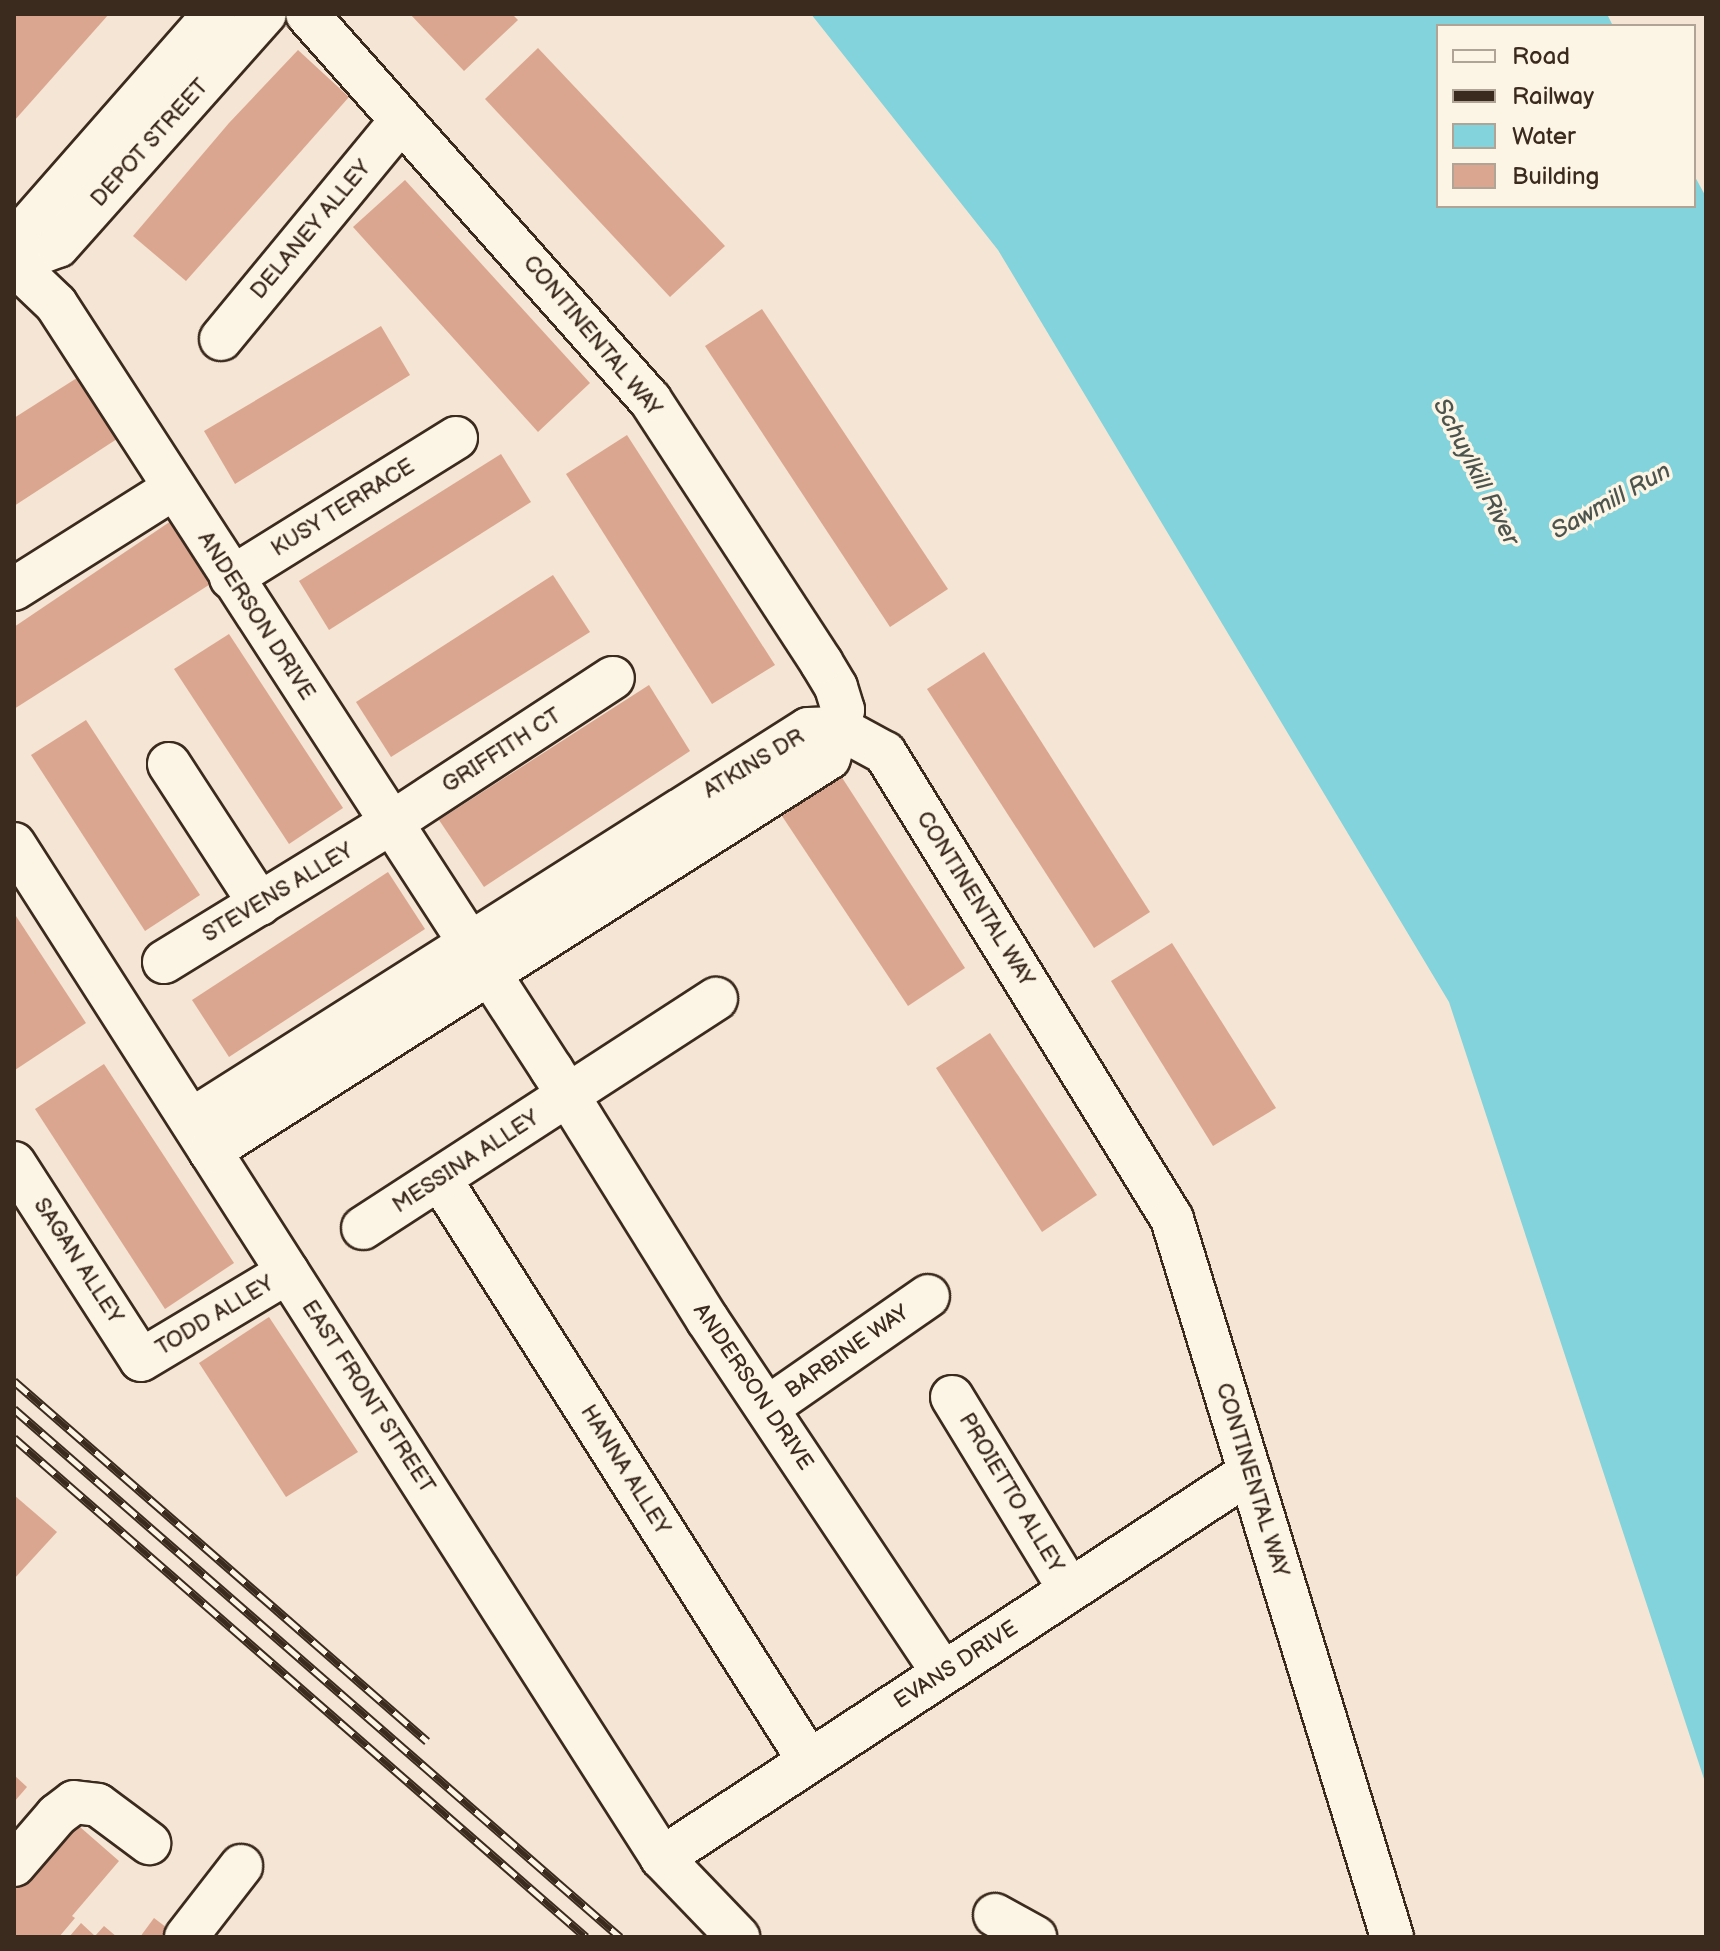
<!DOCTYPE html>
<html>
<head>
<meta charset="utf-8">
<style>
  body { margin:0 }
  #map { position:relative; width:1720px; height:1951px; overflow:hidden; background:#f5e5d4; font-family:"Balsamiq Sans",sans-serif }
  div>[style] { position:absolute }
  .water>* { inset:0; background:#82d3db }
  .building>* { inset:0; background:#dba690 }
  .roads { filter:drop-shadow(2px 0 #3b2a1e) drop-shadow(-2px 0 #3b2a1e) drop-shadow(0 2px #3b2a1e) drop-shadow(0 -2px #3b2a1e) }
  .minor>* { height:42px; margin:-21px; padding:0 21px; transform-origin:21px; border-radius:21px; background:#fcf5e5 }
  .rail>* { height:9px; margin-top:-4.5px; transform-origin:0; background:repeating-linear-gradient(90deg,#fcf5e5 0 18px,#3b2a1e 0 36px); box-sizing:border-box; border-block:2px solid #3b2a1e }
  span { translate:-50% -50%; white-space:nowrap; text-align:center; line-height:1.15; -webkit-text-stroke:7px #fcf5e5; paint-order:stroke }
  .street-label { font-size:22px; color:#3b2a1e }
  .water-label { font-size:24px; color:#4d544d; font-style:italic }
  .frame { position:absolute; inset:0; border:16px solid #3b2a1e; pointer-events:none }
  .legend { position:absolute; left:1436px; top:24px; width:260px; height:184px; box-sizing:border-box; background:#fcf5e5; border:2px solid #afa495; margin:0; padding:10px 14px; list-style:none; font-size:24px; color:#3b2a1e }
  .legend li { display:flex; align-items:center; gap:16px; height:40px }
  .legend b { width:40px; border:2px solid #afa495 }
</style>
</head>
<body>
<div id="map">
  <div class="water">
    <div style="clip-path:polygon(811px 14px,1607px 14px,1613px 26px,1438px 26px,1438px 206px,1694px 206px,1694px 175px,1706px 197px,1706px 1785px,1449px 1002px,998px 250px)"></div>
  </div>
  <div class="building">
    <div style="clip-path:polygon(14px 14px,109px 14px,14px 121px)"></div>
    <div style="clip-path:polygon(410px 14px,512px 14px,518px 20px,464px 71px)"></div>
    <div style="clip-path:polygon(538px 48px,725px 246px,670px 297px,485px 99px)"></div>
    <div style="clip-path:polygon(298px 50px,349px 97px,186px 281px,133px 236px,229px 123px)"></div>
    <div style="clip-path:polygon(405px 180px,590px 383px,538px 432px,353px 227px)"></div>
    <div style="clip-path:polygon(762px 309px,948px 589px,890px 627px,705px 346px)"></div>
    <div style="clip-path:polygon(381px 326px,410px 375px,235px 484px,204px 431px)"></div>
    <div style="clip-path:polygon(80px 376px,120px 437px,14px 506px,14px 418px)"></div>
    <div style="clip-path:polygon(627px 435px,775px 665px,712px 704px,566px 474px)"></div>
    <div style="clip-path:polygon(501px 454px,531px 502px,329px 630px,299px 581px)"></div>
    <div style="clip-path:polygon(171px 521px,212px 583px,14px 709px,14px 627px)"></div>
    <div style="clip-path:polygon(553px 575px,590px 632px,391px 757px,356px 702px)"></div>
    <div style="clip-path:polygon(229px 634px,343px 808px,289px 844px,174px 669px)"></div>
    <div style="clip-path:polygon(984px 652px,1150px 912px,1094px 948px,927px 689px)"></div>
    <div style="clip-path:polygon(649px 685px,690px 751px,484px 887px,439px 820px)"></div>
    <div style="clip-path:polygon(86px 720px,200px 895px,145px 931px,31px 755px)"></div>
    <div style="clip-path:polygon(841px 776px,965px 968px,908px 1006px,782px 816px)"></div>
    <div style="clip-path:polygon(388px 872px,425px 929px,229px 1057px,192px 1000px)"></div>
    <div style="clip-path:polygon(14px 913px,86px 1023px,15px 1070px,14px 1068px)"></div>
    <div style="clip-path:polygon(1172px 943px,1276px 1108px,1213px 1146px,1111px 981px)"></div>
    <div style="clip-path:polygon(990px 1033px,1097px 1195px,1042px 1232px,936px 1068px)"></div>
    <div style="clip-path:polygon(104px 1064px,234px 1263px,165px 1309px,35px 1109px)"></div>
    <div style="clip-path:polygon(269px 1317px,358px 1452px,286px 1497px,199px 1363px)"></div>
    <div style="clip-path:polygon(14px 1495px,57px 1532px,14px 1579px)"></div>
    <div style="clip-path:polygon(14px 1775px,27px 1787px,14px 1802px)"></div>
    <div style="clip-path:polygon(72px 1820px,119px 1861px,72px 1916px,75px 1918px,59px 1937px,14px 1937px,14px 1886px)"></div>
    <div style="clip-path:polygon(154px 1918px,171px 1931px,166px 1937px,140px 1937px)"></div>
    <div style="clip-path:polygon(81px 1923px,95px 1936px,104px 1926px,117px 1937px,69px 1937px)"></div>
  </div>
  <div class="roads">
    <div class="minor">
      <div style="left:26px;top:258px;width:32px;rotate:-86deg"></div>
      <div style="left:28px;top:226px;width:282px;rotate:-48.7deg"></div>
      <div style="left:14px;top:264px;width:58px;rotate:43.6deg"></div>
      <div style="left:56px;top:304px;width:913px;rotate:57.08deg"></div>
      <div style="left:552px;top:1070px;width:293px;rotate:58.1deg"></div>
      <div style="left:707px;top:1319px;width:425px;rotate:56.3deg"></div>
      <div style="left:14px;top:267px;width:15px;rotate:-37deg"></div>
      <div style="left:26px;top:258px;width:34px;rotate:-21deg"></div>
      <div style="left:58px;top:246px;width:311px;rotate:-48.3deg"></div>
      <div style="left:221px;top:339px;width:283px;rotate:-50.5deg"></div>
      <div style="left:231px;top:578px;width:265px;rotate:-31.9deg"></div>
      <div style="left:14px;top:589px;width:188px;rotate:-32.2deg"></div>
      <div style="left:169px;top:764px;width:167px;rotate:57deg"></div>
      <div style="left:14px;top:844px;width:1203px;rotate:57.42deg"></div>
      <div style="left:662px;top:1858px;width:110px;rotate:46.1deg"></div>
      <div style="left:164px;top:962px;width:266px;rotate:-31.5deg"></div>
      <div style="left:391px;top:823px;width:265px;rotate:-33.2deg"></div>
      <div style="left:191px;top:1120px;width:730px;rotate:-32.36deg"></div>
      <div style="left:808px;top:729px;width:31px;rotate:-2deg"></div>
      <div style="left:839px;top:728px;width:52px;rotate:28.5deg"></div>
      <div style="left:885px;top:753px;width:547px;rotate:58.37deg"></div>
      <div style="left:1172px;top:1219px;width:751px;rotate:72.96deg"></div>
      <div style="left:210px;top:1151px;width:733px;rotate:-32.41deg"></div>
      <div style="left:829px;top:758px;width:50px;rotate:-73.7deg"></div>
      <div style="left:843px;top:710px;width:24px;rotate:-107deg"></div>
      <div style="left:836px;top:687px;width:29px;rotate:-121deg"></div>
      <div style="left:821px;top:662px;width:313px;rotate:-123.1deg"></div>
      <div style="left:650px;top:400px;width:516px;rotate:-131.62deg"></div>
      <div style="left:14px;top:1163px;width:234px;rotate:57.2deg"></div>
      <div style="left:141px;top:1360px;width:171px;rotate:-30.9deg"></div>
      <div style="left:440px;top:1179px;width:689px;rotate:57.62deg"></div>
      <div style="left:363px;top:1228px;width:421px;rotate:-33deg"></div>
      <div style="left:952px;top:1397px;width:226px;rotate:58.6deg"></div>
      <div style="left:767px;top:1408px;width:196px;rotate:-34.8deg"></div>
      <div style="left:662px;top:1858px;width:703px;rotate:-33.28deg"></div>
      <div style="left:14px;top:1865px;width:66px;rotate:-49.3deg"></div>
      <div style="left:57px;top:1815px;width:21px;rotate:-37deg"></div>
      <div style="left:74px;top:1802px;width:24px;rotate:7deg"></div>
      <div style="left:98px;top:1805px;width:64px;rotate:36.7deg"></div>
      <div style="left:995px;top:1915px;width:46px;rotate:28.8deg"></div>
      <div style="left:186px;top:1937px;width:90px;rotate:-52.2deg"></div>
    </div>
  </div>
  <div class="rail">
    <div style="left:14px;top:1381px;width:548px;rotate:41.08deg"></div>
    <div style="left:14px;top:1409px;width:804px;rotate:41.07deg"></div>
    <div style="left:14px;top:1438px;width:759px;rotate:41.1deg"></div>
  </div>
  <div class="street-label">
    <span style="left:150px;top:143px;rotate:-48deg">DEPOT STREET</span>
    <span style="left:311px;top:230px;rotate:-50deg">DELANEY ALLEY</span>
    <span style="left:592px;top:336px;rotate:50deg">CONTINENTAL WAY</span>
    <span style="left:343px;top:508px;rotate:-32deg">KUSY TERRACE</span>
    <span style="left:256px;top:616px;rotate:57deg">ANDERSON DRIVE</span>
    <span style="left:502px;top:751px;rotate:-33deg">GRIFFITH CT</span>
    <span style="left:754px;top:764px;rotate:-31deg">ATKINS DR</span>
    <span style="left:278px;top:893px;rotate:-31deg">STEVENS ALLEY</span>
    <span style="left:975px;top:899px;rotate:58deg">CONTINENTAL WAY</span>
    <span style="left:466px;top:1162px;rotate:-33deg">MESSINA ALLEY</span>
    <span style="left:78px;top:1261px;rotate:57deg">SAGAN ALLEY</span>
    <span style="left:215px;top:1316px;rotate:-31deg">TODD ALLEY</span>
    <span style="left:847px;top:1352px;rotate:-35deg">BARBINE WAY</span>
    <span style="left:753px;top:1387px;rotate:56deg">ANDERSON DRIVE</span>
    <span style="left:368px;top:1397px;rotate:57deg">EAST FRONT STREET</span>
    <span style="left:625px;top:1470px;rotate:58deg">HANNA ALLEY</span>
    <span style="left:1252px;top:1480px;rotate:73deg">CONTINENTAL WAY</span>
    <span style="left:1011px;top:1493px;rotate:59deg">PROIETTO ALLEY</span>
    <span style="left:956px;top:1665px;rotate:-33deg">EVANS DRIVE</span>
  </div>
  <div class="water-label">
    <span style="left:1476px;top:472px;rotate:63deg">Schuylkill River</span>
    <span style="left:1611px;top:501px;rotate:-29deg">Sawmill Run</span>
  </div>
  <div class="frame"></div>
  <ul class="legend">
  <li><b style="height:10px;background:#fcf5e5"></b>Road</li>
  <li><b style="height:10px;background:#3b2a1e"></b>Railway</li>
  <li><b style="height:22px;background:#82d3db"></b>Water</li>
  <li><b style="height:22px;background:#dba690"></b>Building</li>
  </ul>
</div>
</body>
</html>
